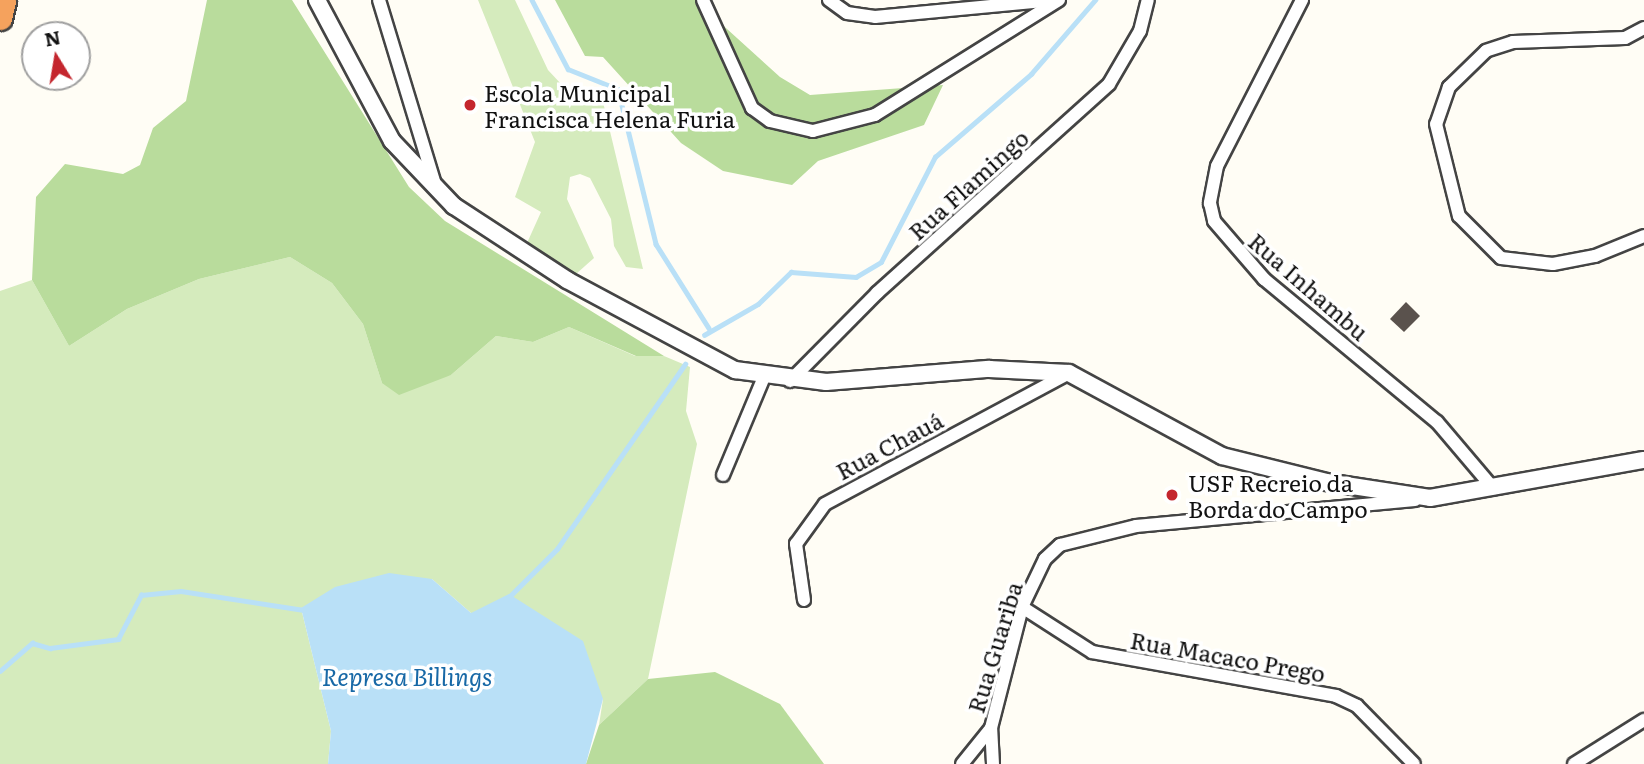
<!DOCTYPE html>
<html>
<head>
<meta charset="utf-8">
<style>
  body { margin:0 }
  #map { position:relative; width:1644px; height:764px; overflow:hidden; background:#fffdf5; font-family:Literata,serif }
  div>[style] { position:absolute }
  .green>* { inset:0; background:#d5ebbd }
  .forest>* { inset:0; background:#b9dc9c }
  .water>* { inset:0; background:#b9e0f7 }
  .stream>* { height:4.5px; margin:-2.25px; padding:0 2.25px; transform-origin:2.25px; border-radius:2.25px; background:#b9e0f7 }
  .building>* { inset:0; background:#5a524d }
  .roads { filter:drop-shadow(2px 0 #444) drop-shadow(-2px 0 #444) drop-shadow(0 2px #444) drop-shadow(0 -2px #444) }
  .minor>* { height:12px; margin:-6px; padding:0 6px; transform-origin:6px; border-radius:6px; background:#fff }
  .tertiary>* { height:16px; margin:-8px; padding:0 8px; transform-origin:8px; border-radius:8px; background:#fff }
  .motorway>* { height:23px; margin:-11.5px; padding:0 11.5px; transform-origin:11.5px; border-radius:11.5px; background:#f5a25d }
  .dots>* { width:19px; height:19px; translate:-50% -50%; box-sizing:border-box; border:4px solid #fff; border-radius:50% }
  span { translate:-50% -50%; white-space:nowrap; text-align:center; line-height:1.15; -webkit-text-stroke:7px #fff; paint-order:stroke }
  .poi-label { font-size:23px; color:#111 }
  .left { translate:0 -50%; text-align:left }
  .street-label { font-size:23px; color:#111 }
  .water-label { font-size:24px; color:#1768a6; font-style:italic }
  .north { position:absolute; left:21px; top:21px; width:70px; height:70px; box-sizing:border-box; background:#fff; border:2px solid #a0a0a0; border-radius:50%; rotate:349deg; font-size:19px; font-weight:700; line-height:28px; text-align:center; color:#111 }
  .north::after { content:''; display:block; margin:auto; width:24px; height:32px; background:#c4262e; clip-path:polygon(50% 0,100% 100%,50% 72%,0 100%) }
</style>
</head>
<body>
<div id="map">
  <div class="green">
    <div style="clip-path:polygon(478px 0,515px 0,548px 70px,562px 85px,603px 102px,643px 269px,626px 267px,614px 246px,611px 219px,590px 178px,580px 174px,570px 177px,567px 199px,594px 258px,576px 274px,527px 243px,541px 212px,515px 197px,535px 142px)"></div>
    <div style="clip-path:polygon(290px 257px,332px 283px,363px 324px,382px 383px,451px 375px,496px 336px,533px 342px,569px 327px,635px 356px,664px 356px,690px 367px,686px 411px,697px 444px,648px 679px,599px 725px,603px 699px,471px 613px,432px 579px,301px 608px,331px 731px,328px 764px,0 764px,0 291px,32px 280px,69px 346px,127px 309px,199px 279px)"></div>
  </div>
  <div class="forest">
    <div style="clip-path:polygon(207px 0,292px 0,409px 187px,445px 221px,664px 356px,636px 356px,569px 327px,533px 342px,496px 336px,451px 375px,399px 395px,382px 383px,363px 324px,332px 283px,290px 257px,199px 279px,127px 309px,69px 346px,32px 280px,36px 197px,65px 164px,123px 174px,140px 165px,153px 128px,186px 101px)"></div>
    <div style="clip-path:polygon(555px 0,695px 0,780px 77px,810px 95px,943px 85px,924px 125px,818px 161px,792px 185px,723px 171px,681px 143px,603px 57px,585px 56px)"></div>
    <div style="clip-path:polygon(715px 672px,780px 704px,824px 764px,586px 764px,599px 725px,648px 679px)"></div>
  </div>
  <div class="water">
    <div style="clip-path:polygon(389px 573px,432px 579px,471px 613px,509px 594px,583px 641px,603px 699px,586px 764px,328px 764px,331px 731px,301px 608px,335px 587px)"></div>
  </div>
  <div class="stream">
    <div style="left:532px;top:0;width:78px;rotate:62.4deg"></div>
    <div style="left:568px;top:69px;width:54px;rotate:21.8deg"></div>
    <div style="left:618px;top:89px;width:160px;rotate:76.2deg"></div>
    <div style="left:656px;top:244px;width:99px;rotate:57.8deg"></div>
    <div style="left:704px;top:335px;width:62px;rotate:-29.9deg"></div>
    <div style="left:758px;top:304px;width:46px;rotate:-44.1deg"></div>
    <div style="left:791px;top:272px;width:65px;rotate:4.4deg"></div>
    <div style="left:856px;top:277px;width:29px;rotate:-31deg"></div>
    <div style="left:881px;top:262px;width:118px;rotate:-62.8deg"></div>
    <div style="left:935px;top:157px;width:127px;rotate:-40.8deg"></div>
    <div style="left:1031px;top:74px;width:98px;rotate:-49.1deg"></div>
    <div style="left:507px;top:599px;width:71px;rotate:-45deg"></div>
    <div style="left:557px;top:549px;width:225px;rotate:-55.3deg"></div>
    <div style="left:0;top:671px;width:43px;rotate:-41.2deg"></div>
    <div style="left:32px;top:643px;width:19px;rotate:16deg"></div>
    <div style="left:50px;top:648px;width:69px;rotate:-7.5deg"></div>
    <div style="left:118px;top:639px;width:50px;rotate:-62.4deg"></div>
    <div style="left:141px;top:595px;width:40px;rotate:-5.7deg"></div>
    <div style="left:181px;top:591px;width:124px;rotate:8.8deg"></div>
  </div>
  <div class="building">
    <div style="clip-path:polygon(1406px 302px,1420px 316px,1404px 332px,1390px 319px)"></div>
  </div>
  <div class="roads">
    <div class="minor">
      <div style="left:379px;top:0;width:192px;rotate:73.1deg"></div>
      <div style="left:703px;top:0;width:119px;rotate:65.6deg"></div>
      <div style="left:752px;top:108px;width:22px;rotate:36deg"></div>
      <div style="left:770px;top:121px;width:44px;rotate:13.1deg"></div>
      <div style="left:813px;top:131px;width:64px;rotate:-14.5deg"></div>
      <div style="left:875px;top:115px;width:217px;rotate:-32deg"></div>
      <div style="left:829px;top:0;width:22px;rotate:36deg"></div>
      <div style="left:847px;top:13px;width:28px;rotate:8deg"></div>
      <div style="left:875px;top:17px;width:180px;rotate:-5.4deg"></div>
      <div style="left:1302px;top:0;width:186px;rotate:117.1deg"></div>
      <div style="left:1217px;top:166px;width:38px;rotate:101deg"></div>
      <div style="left:1210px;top:203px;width:18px;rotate:77deg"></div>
      <div style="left:1214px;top:221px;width:77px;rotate:49.2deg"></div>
      <div style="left:1264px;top:279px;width:224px;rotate:39.6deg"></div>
      <div style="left:1437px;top:422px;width:87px;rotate:49.7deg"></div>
      <div style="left:1644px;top:28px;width:21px;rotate:152deg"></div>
      <div style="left:1625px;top:38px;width:112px;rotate:178deg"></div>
      <div style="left:1513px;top:42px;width:28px;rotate:162deg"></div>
      <div style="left:1486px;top:51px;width:52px;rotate:135.8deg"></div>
      <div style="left:1449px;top:87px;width:39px;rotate:109deg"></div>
      <div style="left:1436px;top:124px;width:95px;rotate:76deg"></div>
      <div style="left:1459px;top:216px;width:59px;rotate:45deg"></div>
      <div style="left:1501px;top:258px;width:52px;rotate:6.6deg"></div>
      <div style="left:1553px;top:264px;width:43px;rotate:-10.8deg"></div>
      <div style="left:1595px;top:256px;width:53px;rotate:-22.2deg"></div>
      <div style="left:790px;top:381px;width:124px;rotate:-45.3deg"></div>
      <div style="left:877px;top:293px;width:312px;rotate:-42deg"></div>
      <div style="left:1109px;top:84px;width:61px;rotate:-59.7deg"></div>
      <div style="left:1140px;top:31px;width:32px;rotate:-76deg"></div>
      <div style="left:723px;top:475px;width:106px;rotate:-67.3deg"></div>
      <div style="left:804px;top:600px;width:57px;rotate:-98.1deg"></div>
      <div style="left:796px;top:544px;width:49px;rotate:-54.1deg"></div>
      <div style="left:825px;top:504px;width:277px;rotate:-28.2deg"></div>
      <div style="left:1022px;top:607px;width:83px;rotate:32.7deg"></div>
      <div style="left:1092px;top:652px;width:248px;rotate:10.2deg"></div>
      <div style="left:1336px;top:696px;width:23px;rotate:25deg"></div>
      <div style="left:1357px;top:706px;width:81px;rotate:45.5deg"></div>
      <div style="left:962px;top:764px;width:46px;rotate:-51.1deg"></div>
      <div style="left:993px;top:764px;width:36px;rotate:-93deg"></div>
      <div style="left:991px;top:728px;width:125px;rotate:-75.6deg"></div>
      <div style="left:1022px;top:607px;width:53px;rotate:-64.4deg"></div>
      <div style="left:1045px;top:559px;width:21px;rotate:-43deg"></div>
      <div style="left:1060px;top:545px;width:78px;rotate:-14deg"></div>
      <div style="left:1136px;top:526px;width:280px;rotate:-5.3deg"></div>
      <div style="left:1574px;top:764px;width:83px;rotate:-32.2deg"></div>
    </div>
    <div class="tertiary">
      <div style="left:317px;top:0;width:160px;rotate:62deg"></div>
      <div style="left:392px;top:141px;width:90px;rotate:46.4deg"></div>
      <div style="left:454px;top:206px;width:135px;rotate:33.2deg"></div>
      <div style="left:567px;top:280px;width:191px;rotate:28.2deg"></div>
      <div style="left:735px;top:370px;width:92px;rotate:7.5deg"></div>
      <div style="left:826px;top:382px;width:164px;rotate:-4.6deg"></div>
      <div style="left:989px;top:369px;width:80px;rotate:2.9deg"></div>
      <div style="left:1069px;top:373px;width:174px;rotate:28.5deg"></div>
      <div style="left:1222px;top:456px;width:107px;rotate:14deg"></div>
      <div style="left:1326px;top:482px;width:105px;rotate:8.7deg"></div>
      <div style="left:1430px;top:498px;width:217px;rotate:-10.1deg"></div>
    </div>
    <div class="motorway">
      <div style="left:0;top:18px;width:18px;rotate:-77deg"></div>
    </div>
  </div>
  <div class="dots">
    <div style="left:470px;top:105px;background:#c4262e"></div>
    <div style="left:1172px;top:495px;background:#c4262e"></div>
  </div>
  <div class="poi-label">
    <span class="left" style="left:484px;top:105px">Escola Municipal<br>Francisca Helena Furia</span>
    <span class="left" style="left:1188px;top:495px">USF Recreio da<br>Borda do Campo</span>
  </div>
  <div class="street-label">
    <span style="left:968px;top:184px;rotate:-42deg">Rua Flamingo</span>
    <span style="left:1309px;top:286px;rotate:41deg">Rua Inhambu</span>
    <span style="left:889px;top:445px;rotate:-28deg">Rua Chauá</span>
    <span style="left:994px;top:647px;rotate:-73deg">Rua Guariba</span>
    <span style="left:1228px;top:656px;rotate:10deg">Rua Macaco Prego</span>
  </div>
  <div class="water-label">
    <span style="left:407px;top:676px">Represa Billings</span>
  </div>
  <div class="north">N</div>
</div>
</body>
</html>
